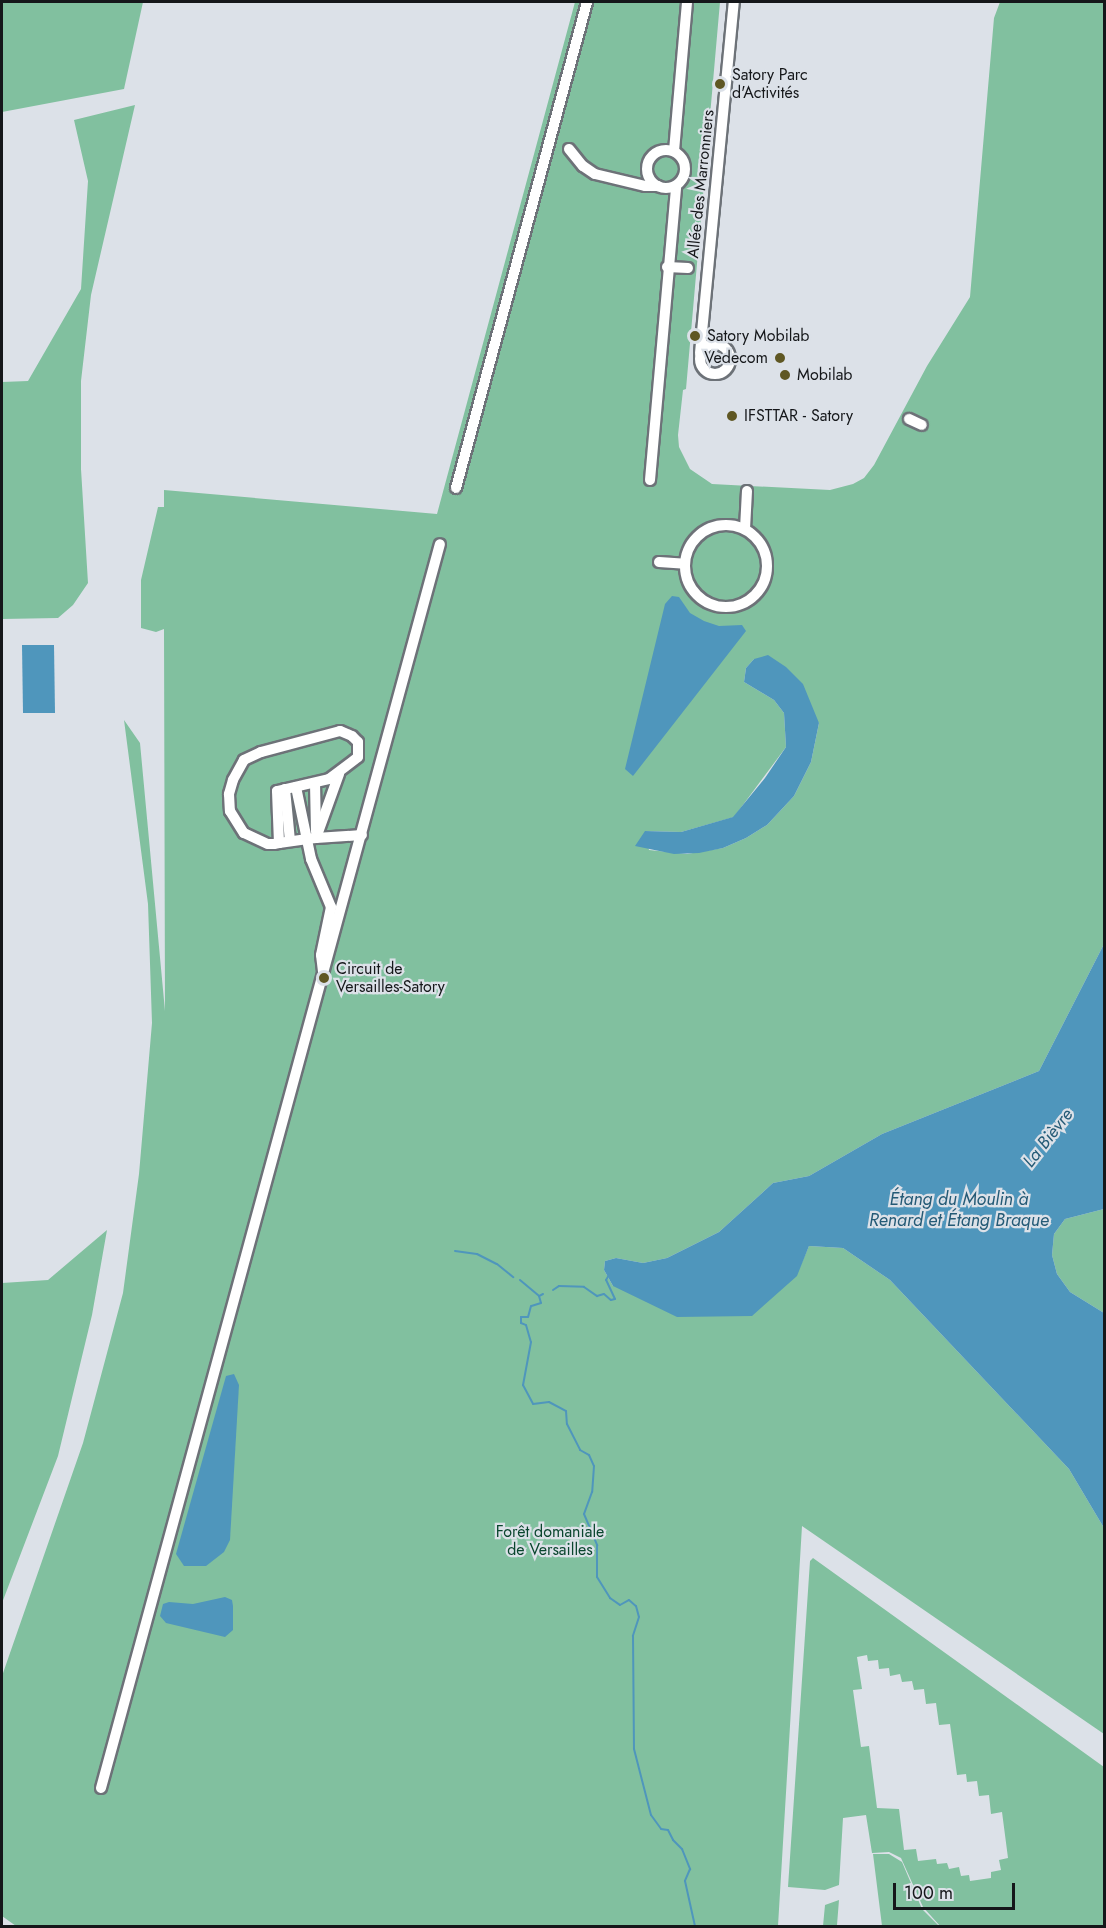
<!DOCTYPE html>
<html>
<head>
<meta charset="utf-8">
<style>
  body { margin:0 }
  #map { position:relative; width:1106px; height:1928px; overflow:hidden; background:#dce1e8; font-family:Jost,sans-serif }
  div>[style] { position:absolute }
  .green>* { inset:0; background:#81c09f }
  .water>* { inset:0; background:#4f96bc }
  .stream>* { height:2px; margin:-1px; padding:0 1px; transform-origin:1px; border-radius:1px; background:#4f96bc }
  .roads { filter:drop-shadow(2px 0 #6d7278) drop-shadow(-2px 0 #6d7278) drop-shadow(0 2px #6d7278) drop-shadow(0 -2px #6d7278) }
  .minor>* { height:10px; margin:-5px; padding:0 5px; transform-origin:5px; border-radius:5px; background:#fff }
  .minor>.ring { margin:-5px; padding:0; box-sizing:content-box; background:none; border:10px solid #fff; border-radius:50% }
  .dots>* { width:16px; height:16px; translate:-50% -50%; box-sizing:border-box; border:3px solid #dce1e8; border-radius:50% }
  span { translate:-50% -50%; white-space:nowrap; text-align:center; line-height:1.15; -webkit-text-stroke:4.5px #dce1e8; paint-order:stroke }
  .poi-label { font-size:16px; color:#15171a }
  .left { translate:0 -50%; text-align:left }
  .right { translate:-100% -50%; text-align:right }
  .street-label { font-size:16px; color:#15171a }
  .park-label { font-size:16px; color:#0a462e }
  .water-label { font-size:18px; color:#245a76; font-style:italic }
  .frame { position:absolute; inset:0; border:3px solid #15171a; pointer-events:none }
  .scale { position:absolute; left:893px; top:1883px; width:122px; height:27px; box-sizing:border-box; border:3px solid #15171a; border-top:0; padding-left:8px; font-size:18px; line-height:21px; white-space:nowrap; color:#15171a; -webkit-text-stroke:4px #dce1e8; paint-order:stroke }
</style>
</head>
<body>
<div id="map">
  <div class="green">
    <div style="clip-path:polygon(2px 2px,143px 2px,124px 89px,2px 112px)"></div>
    <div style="clip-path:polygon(evenodd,575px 2px,720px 2px,686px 389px,683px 390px,678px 435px,679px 447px,690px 469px,712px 484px,830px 490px,853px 484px,864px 478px,874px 465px,927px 366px,970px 297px,994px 18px,1000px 2px,1104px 2px,1104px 944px,1039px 1071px,882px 1134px,809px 1176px,773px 1183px,719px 1232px,667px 1258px,643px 1263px,616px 1258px,605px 1261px,604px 1270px,613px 1286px,796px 1276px,809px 1246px,843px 1248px,890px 1280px,1069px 1469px,1104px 1528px,1104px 1734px,802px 1526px,778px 1926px,16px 1926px,2px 1916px,2px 1676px,83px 1443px,123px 1293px,139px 1174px,152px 1023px,148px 904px,124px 720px,140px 743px,165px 1011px,164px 629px,156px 632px,141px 628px,141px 580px,158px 507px,164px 507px,164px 490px,437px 514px,575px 2px,754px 659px,819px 723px,811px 762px,794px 796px,767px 825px,746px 838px,723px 848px,687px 854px,649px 850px,645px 831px,681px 832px,734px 817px,786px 747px,784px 713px,774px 700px,744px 682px,746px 668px,754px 659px)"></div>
    <div style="clip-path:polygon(135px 105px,91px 295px,81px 381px,81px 469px,88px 583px,73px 605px,58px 618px,2px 619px,2px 382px,28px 381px,81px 289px,88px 181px,74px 120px)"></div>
    <div style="clip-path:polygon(1104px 1209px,1104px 1313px,1070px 1292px,1057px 1274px,1052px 1255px,1054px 1234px,1065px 1219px)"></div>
    <div style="clip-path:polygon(107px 1230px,92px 1315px,58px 1456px,2px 1603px,2px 1283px,48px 1280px)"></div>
    <div style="clip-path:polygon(evenodd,813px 1558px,1104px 1767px,1104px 1926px,940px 1926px,923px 1907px,901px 1858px,889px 1852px,872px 1853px,866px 1815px,843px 1818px,839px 1885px,825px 1890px,788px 1887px,810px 1561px,813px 1558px,867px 1655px,868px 1661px,878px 1660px,879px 1669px,889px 1668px,890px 1676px,900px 1674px,902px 1682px,912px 1681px,914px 1690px,924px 1689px,926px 1704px,936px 1703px,939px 1725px,950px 1724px,957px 1775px,966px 1774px,967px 1782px,977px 1781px,979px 1796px,989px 1795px,991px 1814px,1002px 1812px,1008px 1858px,999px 1860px,1001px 1870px,991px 1872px,991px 1878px,970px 1881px,969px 1875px,961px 1876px,959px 1867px,949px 1869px,947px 1863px,937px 1864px,936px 1859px,918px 1861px,916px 1849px,904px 1850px,899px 1809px,877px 1808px,869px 1746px,861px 1747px,853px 1690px,862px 1689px,857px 1657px,867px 1655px)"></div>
    <div style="clip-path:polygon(889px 1854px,902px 1862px,922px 1909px,939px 1926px,882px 1926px,873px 1854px)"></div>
    <div style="clip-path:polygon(839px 1900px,837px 1925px,858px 1926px,823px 1926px,825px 1905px)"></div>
  </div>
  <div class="water">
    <div style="clip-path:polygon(672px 596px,679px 597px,690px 613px,704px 621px,719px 626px,742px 625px,746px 631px,633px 776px,625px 769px,665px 604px)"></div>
    <div style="clip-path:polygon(22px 645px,54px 645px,55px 713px,23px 713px)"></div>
    <div style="clip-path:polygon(768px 655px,786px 667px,803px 684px,819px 723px,811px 762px,794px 796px,767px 825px,746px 838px,723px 848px,699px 853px,674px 854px,635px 846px,645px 831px,681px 832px,733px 817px,765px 778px,786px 747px,784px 713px,774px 700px,744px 682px,746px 668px,754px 659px)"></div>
    <div style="clip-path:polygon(1104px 944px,1104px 1209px,1065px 1219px,1054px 1234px,1052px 1255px,1057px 1274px,1070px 1292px,1104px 1313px,1104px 1528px,1069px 1469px,890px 1280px,843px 1248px,809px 1246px,797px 1276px,752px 1316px,677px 1317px,613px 1286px,604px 1270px,605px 1261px,616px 1258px,643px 1263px,667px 1258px,719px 1232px,773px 1183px,809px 1176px,882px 1134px,1039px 1071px)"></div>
    <div style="clip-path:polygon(234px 1374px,239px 1385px,230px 1540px,224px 1552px,206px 1566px,184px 1566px,176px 1554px,226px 1376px)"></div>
    <div style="clip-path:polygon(225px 1597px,232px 1600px,233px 1606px,233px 1630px,225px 1637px,166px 1623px,160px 1616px,163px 1604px,169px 1602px,193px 1604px)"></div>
  </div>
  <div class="stream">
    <div style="left:455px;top:1251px;width:22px;rotate:8deg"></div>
    <div style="left:477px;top:1254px;width:22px;rotate:27deg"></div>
    <div style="left:497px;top:1264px;width:21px;rotate:39deg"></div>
    <div style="left:520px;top:1280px;width:25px;rotate:40deg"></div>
    <div style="left:553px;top:1290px;width:7px;rotate:-34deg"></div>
    <div style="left:559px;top:1286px;width:25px;rotate:2deg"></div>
    <div style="left:584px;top:1287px;width:16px;rotate:35deg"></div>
    <div style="left:597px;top:1296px;width:7px;rotate:-16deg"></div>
    <div style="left:604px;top:1294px;width:9px;rotate:41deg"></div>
    <div style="left:611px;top:1300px;width:4px;rotate:-14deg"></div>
    <div style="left:615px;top:1299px;width:21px;rotate:-115deg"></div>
    <div style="left:606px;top:1280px;width:6px;rotate:-59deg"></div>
    <div style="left:543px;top:1294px;width:4px;rotate:153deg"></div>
    <div style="left:539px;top:1296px;width:7px;rotate:74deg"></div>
    <div style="left:541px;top:1303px;width:10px;rotate:163deg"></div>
    <div style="left:531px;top:1306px;width:11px;rotate:105deg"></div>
    <div style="left:528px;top:1317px;width:7px;rotate:180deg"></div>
    <div style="left:521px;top:1317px;width:6px;rotate:90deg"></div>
    <div style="left:521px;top:1323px;width:5px;rotate:22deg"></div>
    <div style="left:526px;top:1325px;width:18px;rotate:74deg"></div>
    <div style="left:531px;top:1342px;width:44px;rotate:100.5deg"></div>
    <div style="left:523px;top:1385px;width:21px;rotate:62deg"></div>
    <div style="left:533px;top:1404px;width:16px;rotate:-7deg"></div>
    <div style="left:549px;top:1402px;width:19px;rotate:28deg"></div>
    <div style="left:566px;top:1411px;width:13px;rotate:86deg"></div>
    <div style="left:567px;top:1424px;width:29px;rotate:63deg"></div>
    <div style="left:580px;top:1450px;width:10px;rotate:29deg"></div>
    <div style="left:589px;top:1455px;width:12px;rotate:66deg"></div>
    <div style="left:594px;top:1466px;width:26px;rotate:94deg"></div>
    <div style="left:592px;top:1492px;width:23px;rotate:110deg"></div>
    <div style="left:584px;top:1514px;width:34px;rotate:67deg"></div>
    <div style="left:597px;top:1545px;width:32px;rotate:90deg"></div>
    <div style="left:597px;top:1577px;width:25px;rotate:58deg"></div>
    <div style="left:610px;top:1598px;width:12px;rotate:35deg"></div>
    <div style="left:620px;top:1605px;width:10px;rotate:-29deg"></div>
    <div style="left:629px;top:1600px;width:9px;rotate:41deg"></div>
    <div style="left:636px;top:1606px;width:11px;rotate:75deg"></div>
    <div style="left:639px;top:1617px;width:20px;rotate:108deg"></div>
    <div style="left:633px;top:1636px;width:113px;rotate:89.5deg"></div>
    <div style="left:634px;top:1749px;width:68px;rotate:75.6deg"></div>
    <div style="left:651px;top:1815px;width:17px;rotate:54deg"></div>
    <div style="left:661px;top:1829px;width:7px;rotate:8deg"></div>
    <div style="left:668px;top:1830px;width:11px;rotate:63deg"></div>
    <div style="left:673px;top:1840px;width:13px;rotate:45deg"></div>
    <div style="left:682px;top:1849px;width:22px;rotate:68deg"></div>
    <div style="left:690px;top:1869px;width:13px;rotate:113deg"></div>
    <div style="left:685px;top:1881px;width:46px;rotate:77.5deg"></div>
  </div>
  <div class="roads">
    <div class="minor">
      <div style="left:569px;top:149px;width:22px;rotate:51deg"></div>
      <div style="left:583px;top:166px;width:14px;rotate:34deg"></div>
      <div style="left:595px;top:174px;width:51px;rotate:13.5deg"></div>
      <div style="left:645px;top:186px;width:13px"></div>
      <div class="ring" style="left:647px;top:150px;width:28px;height:28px"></div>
      <div style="left:674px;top:151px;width:150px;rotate:-85deg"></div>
      <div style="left:667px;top:267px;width:21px;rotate:3deg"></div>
      <div class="ring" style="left:700px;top:344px;width:20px;height:20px"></div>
      <div style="left:700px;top:353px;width:353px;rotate:-84.5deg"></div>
      <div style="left:909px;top:419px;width:14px;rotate:25deg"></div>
      <div style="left:650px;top:480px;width:295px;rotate:-84.9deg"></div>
      <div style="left:456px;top:488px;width:503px;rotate:-74.91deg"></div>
      <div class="ring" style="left:685px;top:525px;width:72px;height:72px"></div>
      <div style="left:745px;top:529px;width:38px;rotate:-87deg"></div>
      <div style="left:659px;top:562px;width:26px;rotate:4deg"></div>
      <div style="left:315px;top:783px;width:49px;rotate:88.8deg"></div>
      <div style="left:296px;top:787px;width:74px;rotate:78.2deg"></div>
      <div style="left:311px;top:859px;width:52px;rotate:67.4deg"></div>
      <div style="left:331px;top:907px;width:49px;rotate:101.8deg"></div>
      <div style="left:321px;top:955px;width:17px;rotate:83deg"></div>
      <div style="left:285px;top:789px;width:52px;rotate:84.5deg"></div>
      <div style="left:316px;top:838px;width:68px;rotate:-70.2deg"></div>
      <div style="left:279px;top:843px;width:52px;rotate:-92.2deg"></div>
      <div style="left:277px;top:791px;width:53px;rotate:-13deg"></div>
      <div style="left:329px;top:779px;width:36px;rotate:-37deg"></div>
      <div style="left:358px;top:757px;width:15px;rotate:-90deg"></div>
      <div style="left:358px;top:742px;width:8px;rotate:-135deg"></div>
      <div style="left:352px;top:736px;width:13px;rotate:-157deg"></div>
      <div style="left:340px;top:731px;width:82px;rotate:165.1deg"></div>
      <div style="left:261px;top:752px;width:19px;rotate:155deg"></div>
      <div style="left:244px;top:760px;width:23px;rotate:119deg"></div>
      <div style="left:233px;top:780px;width:15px;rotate:106deg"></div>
      <div style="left:229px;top:794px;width:17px;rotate:87deg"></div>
      <div style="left:230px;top:811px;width:26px;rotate:58deg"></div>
      <div style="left:244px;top:833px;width:26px;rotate:25deg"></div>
      <div style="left:268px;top:844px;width:6px"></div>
      <div style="left:274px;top:844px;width:5px;rotate:-11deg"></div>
      <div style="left:279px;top:843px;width:27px;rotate:-8deg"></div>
      <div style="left:306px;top:839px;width:10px;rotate:-6deg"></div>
      <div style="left:316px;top:838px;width:46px;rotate:-3.7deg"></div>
      <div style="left:101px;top:1788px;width:1289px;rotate:-74.76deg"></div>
    </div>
  </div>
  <div class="dots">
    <div style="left:720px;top:84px;background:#5f5723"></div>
    <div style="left:695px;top:336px;background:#5f5723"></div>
    <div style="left:780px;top:358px;background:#5f5723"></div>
    <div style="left:785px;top:375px;background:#5f5723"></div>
    <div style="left:732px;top:416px;background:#5f5723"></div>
    <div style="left:324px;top:978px;background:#5f5723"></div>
  </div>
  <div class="poi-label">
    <span class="left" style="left:732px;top:84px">Satory Parc<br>d'Activités</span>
    <span class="left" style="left:707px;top:336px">Satory Mobilab</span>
    <span class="right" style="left:768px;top:358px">Vedecom</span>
    <span class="left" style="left:797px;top:375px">Mobilab</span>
    <span class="left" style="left:744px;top:416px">IFSTTAR - Satory</span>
    <span class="left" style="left:336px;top:978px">Circuit de<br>Versailles-Satory</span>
  </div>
  <div class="street-label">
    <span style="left:701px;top:184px;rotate:-84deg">Allée des Marronniers</span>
  </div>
  <div class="park-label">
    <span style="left:550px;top:1541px">Forêt domaniale<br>de Versailles</span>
  </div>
  <div class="water-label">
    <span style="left:1048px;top:1138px;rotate:-52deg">La Bièvre</span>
    <span style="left:959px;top:1210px">Étang du Moulin à<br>Renard et Étang Braque</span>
  </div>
  <div class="frame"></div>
  <div class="scale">100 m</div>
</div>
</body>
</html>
